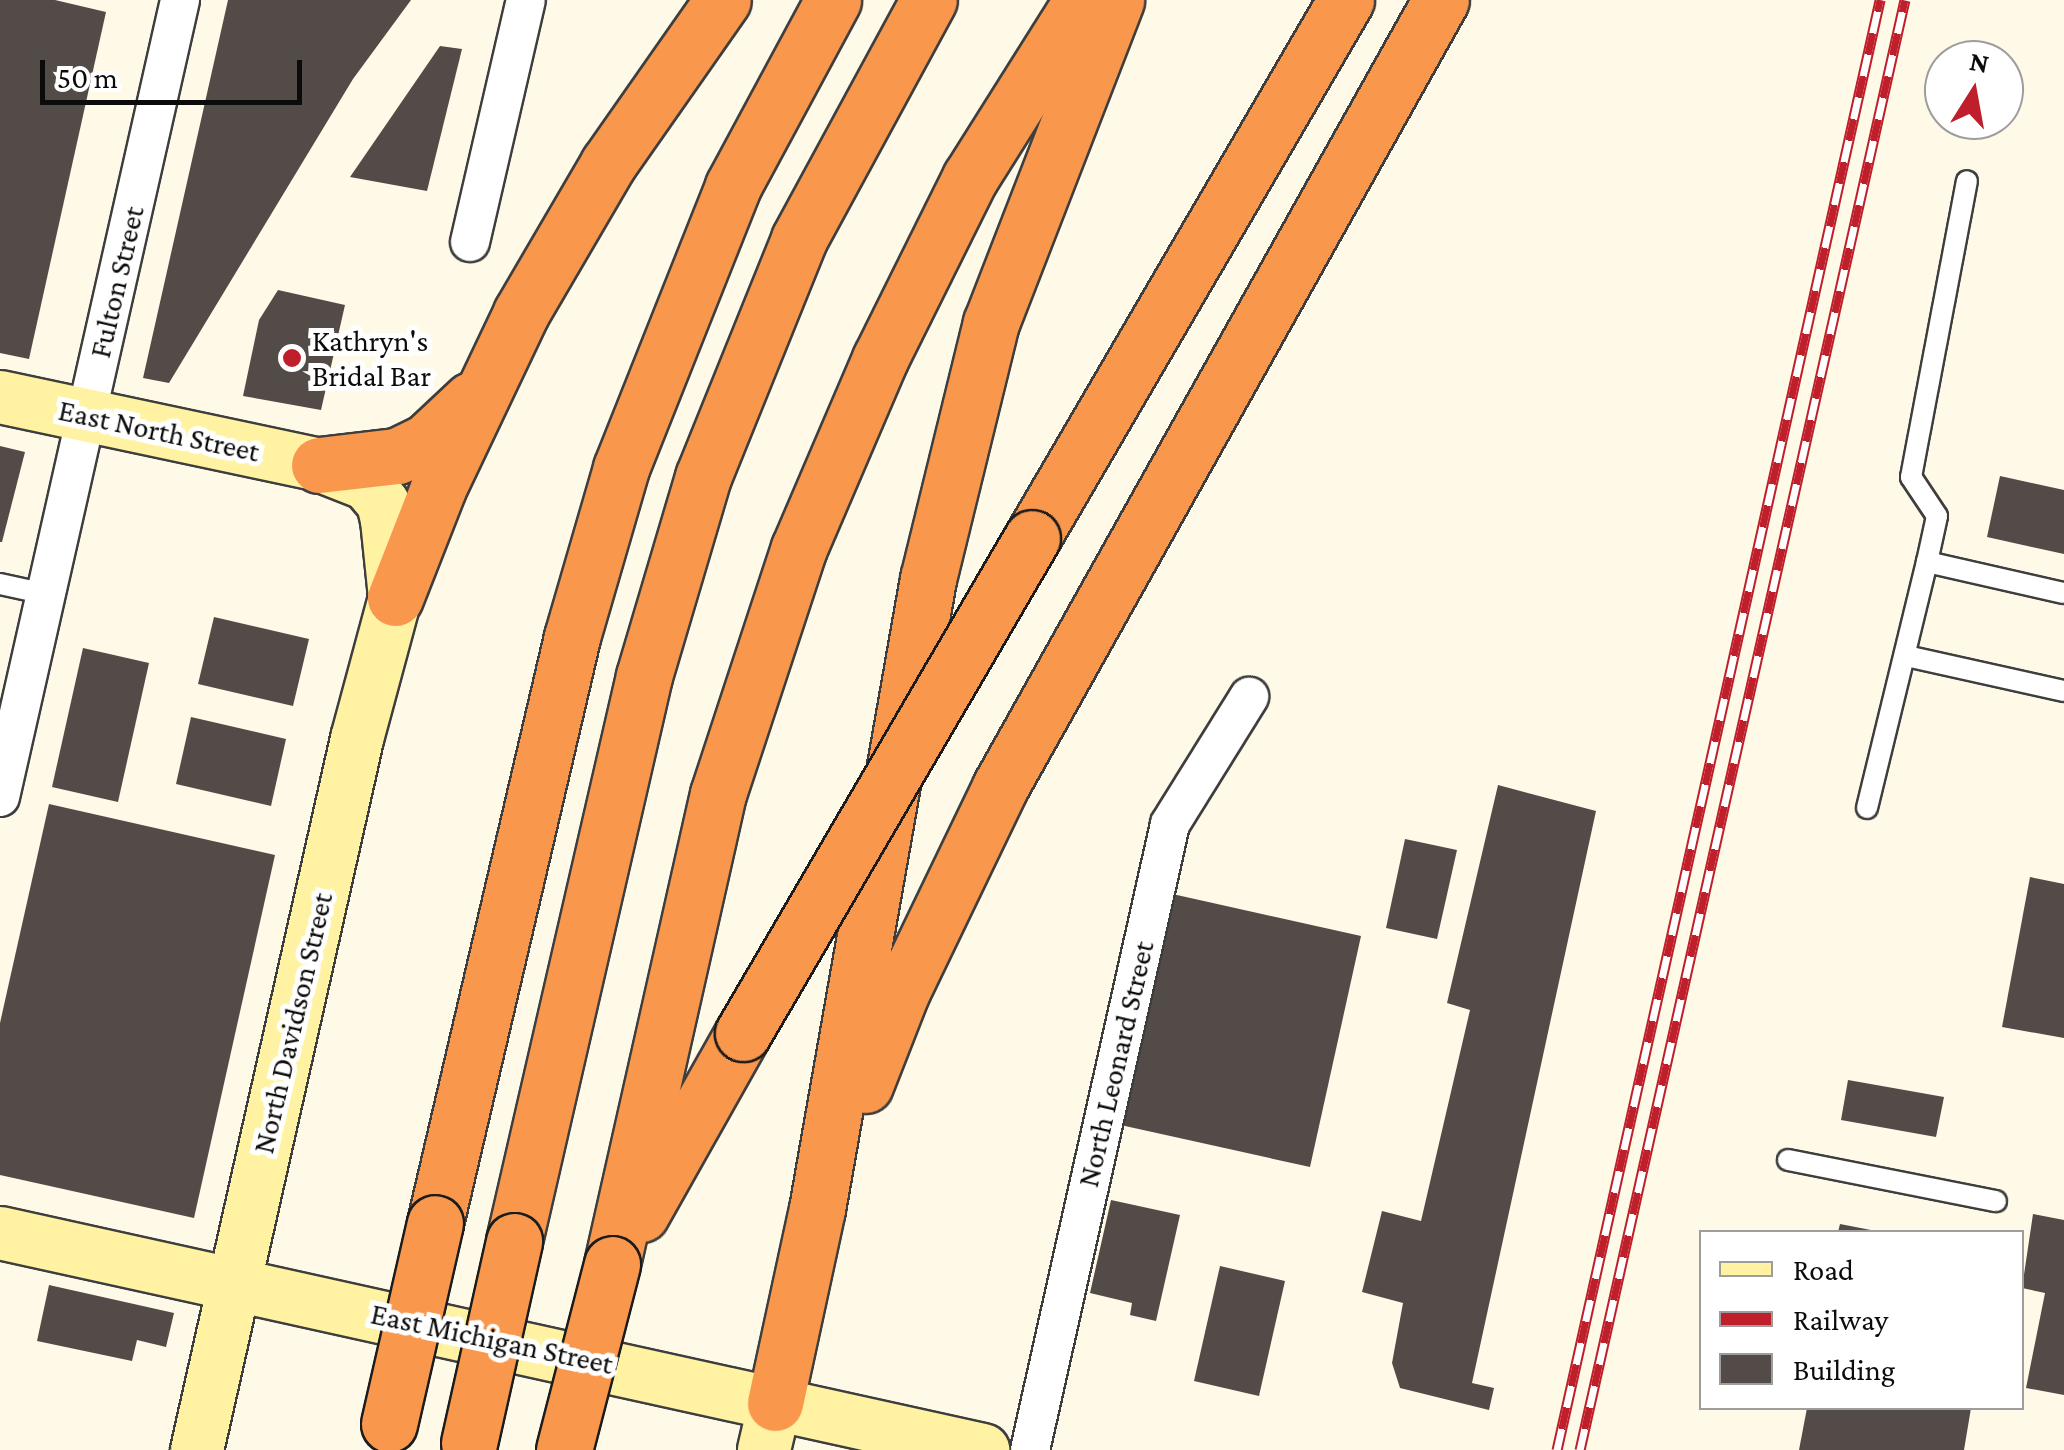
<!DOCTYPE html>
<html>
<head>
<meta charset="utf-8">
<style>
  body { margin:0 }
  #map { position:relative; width:2064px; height:1450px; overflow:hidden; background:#fffae8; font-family:"Crimson Pro",serif }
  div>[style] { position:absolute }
  .building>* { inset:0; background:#534b47 }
  .roads { filter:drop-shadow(2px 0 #3e3e3e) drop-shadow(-2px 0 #3e3e3e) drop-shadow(0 2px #3e3e3e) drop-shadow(0 -2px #3e3e3e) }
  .service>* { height:20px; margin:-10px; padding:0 10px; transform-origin:10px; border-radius:10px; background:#fff }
  .minor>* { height:38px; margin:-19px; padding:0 19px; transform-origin:19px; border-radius:19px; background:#fff }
  .secondary>* { height:52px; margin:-26px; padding:0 26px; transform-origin:26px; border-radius:26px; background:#fff3a3 }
  .motorway>* { height:55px; margin:-27.5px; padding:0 27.5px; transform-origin:27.5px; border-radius:27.5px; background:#f9974c }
  .rail>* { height:11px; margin-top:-5.5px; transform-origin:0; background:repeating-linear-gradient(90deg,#fff 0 22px,#be1f2b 0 44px); box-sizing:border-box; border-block:2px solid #be1f2b }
  .bridges { filter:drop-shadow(2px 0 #1c1c1c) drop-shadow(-2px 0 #1c1c1c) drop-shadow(0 2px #1c1c1c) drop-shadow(0 -2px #1c1c1c) }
  .motorway-bridge>* { height:55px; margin:-27.5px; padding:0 27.5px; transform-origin:27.5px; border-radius:27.5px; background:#f9974c }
  .dots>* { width:28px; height:28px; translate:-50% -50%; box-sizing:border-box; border:5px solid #fff; border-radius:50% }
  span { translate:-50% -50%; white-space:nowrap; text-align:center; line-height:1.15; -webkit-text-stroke:10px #fff; paint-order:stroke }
  .street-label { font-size:30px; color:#0b0b0b }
  .poi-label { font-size:30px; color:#0b0b0b }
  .left { translate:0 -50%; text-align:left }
  .legend { position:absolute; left:1699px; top:1230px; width:325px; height:180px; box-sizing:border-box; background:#fff; border:2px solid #9d9d9d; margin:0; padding:12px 18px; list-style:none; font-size:30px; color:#0b0b0b }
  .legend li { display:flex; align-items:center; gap:20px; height:50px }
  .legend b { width:50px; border:2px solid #9d9d9d }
  .north { position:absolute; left:1924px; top:40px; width:100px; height:100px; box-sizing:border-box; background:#fff; border:2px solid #9d9d9d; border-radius:50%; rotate:11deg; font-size:28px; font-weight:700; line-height:40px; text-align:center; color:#0b0b0b }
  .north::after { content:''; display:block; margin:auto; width:35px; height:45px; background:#be1f2b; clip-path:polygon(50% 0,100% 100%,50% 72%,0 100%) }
  .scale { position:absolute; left:40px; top:60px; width:262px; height:45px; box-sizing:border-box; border:5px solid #0b0b0b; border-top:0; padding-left:12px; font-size:30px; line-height:35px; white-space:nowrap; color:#0b0b0b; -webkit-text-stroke:8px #fff; paint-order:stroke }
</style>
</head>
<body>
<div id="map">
  <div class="building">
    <div style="clip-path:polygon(0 0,55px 0,106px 12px,29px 359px,0 353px)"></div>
    <div style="clip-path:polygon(228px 0,411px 0,353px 79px,169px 383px,143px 378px)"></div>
    <div style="clip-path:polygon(440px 46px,462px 49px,427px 191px,350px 177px)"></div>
    <div style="clip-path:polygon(278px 290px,345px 305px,321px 410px,243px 396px,259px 320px)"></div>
    <div style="clip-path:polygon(0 446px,25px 452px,2px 542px,0 542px)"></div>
    <div style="clip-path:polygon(2000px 476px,2064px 490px,2064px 554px,1987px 537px)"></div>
    <div style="clip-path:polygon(214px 617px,309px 639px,293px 706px,198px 684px)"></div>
    <div style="clip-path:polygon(83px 648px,149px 663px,118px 802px,52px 787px)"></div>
    <div style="clip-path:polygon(191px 717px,286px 739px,271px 806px,176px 784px)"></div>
    <div style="clip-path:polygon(1498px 785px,1596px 811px,1472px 1383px,1494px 1388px,1489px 1410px,1400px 1388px,1392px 1363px,1403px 1303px,1362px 1292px,1382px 1211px,1421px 1221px,1470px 1010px,1447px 1003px)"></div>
    <div style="clip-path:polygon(49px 804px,275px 855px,194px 1218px,0 1175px,0 1023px)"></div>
    <div style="clip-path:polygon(1405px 839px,1457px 850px,1437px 939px,1386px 928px)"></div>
    <div style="clip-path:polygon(2030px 877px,2064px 884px,2064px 1038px,2002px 1027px)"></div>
    <div style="clip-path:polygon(1168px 893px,1361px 936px,1310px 1167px,1116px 1124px)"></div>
    <div style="clip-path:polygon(1848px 1080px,1944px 1097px,1936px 1137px,1841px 1120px)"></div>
    <div style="clip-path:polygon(1111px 1200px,1180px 1215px,1156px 1321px,1130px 1315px,1132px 1303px,1090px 1293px)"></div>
    <div style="clip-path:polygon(2033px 1214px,2064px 1220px,2064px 1395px,2026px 1388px,2045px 1293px,2022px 1288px)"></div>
    <div style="clip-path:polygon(1840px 1224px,1876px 1231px,1876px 1232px,1838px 1232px)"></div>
    <div style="clip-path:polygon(1220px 1266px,1285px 1281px,1259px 1396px,1194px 1381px)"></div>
    <div style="clip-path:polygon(49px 1285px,174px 1313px,166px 1347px,137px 1340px,132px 1361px,37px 1341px)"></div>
    <div style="clip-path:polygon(1807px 1408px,1971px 1408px,1964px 1450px,1799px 1450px)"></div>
  </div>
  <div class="roads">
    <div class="service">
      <div style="left:1927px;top:562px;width:47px;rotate:-77.7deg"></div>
      <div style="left:1937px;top:516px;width:47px;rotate:-123.7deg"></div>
      <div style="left:1911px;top:477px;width:301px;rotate:-79.3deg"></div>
      <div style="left:0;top:584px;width:47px;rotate:12.3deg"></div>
      <div style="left:1906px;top:656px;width:162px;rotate:12.5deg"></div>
      <div style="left:1867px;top:808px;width:253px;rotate:-76.3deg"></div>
      <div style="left:1927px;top:562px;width:140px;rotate:12.8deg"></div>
      <div style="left:1788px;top:1160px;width:212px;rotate:11.2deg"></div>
    </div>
    <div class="minor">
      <div style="left:470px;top:242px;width:248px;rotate:-77deg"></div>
      <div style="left:0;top:797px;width:817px;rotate:-77.27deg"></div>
      <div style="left:1030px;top:1450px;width:641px;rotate:-77.39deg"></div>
      <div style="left:1170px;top:824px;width:150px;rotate:-58.1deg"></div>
    </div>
    <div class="secondary">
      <div style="left:0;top:397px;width:326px;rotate:12deg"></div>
      <div style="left:319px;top:465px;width:52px;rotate:21.6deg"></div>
      <div style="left:367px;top:484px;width:25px;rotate:50deg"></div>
      <div style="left:383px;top:503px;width:17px;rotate:77deg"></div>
      <div style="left:387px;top:520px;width:78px;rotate:84.1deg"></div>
      <div style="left:395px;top:598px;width:146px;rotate:105.1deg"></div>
      <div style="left:357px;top:739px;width:729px;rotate:102.68deg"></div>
      <div style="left:0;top:1233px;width:1007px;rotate:12.45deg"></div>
      <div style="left:764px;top:1450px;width:48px;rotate:-76.8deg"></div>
    </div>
    <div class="motorway">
      <div style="left:319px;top:465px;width:79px;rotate:-6.6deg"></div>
      <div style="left:397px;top:456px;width:32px;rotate:-26deg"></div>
      <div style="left:426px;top:442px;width:62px;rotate:-43deg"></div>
      <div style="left:1032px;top:538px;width:623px;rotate:-59.73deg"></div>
      <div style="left:395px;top:598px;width:118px;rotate:-68.6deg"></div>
      <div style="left:438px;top:488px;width:194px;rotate:-64.6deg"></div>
      <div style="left:521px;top:313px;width:173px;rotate:-59.7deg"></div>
      <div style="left:608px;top:164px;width:200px;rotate:-55deg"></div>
      <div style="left:865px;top:1085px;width:99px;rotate:-68.6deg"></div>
      <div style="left:901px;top:993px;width:229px;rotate:-64.3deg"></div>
      <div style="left:1000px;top:787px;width:902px;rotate:-60.74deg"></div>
      <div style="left:641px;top:1214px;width:208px;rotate:-60.6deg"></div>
      <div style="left:435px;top:1223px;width:602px;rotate:-76.84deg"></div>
      <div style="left:572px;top:637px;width:176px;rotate:-73.8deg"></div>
      <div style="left:621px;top:468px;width:303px;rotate:-68.3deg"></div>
      <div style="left:733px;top:186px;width:211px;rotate:-61.7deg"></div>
      <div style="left:514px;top:1241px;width:580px;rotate:-77.04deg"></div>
      <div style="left:644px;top:676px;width:208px;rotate:-73.5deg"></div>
      <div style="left:703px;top:477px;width:257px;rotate:-68deg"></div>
      <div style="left:799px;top:239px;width:272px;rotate:-61.5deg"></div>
      <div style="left:612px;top:1264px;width:482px;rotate:-77.3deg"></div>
      <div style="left:718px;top:794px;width:259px;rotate:-71.8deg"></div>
      <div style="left:799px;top:548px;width:206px;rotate:-66.8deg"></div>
      <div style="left:880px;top:359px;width:202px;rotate:-63.6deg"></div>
      <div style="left:970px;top:178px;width:210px;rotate:-57.8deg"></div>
      <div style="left:775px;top:1403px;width:198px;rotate:-77.8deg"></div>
      <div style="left:817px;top:1209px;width:640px;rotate:-80.01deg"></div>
      <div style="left:928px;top:579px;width:264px;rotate:-76.2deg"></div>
      <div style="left:991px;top:323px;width:346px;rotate:-68.8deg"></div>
    </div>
  </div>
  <div class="rail">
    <div style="left:1557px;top:1450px;width:1486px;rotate:-77.44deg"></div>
    <div style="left:1580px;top:1450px;width:1486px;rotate:-77.37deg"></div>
  </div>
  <div class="bridges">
    <div class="motorway-bridge">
      <div style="left:743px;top:1033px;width:573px;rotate:-59.72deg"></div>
      <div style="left:389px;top:1424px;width:206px;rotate:-77.1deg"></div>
      <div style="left:469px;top:1443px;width:207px;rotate:-77.4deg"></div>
      <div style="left:564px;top:1450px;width:192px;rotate:-75.5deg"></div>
    </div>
  </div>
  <div class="dots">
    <div style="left:292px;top:358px;background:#be1f2b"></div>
  </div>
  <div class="street-label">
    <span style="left:117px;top:282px;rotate:-77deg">Fulton Street</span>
    <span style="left:159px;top:431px;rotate:12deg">East North Street</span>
    <span style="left:293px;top:1023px;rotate:-77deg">North Davidson Street</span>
    <span style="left:1116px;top:1064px;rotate:-77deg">North Leonard Street</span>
    <span style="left:492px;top:1339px;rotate:12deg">East Michigan Street</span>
  </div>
  <div class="poi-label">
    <span class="left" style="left:312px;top:358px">Kathryn's<br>Bridal Bar</span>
  </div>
  <ul class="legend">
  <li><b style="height:12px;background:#fff3a3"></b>Road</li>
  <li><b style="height:12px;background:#be1f2b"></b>Railway</li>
  <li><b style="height:28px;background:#534b47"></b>Building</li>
  </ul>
  <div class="north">N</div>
  <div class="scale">50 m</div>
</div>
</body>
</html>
